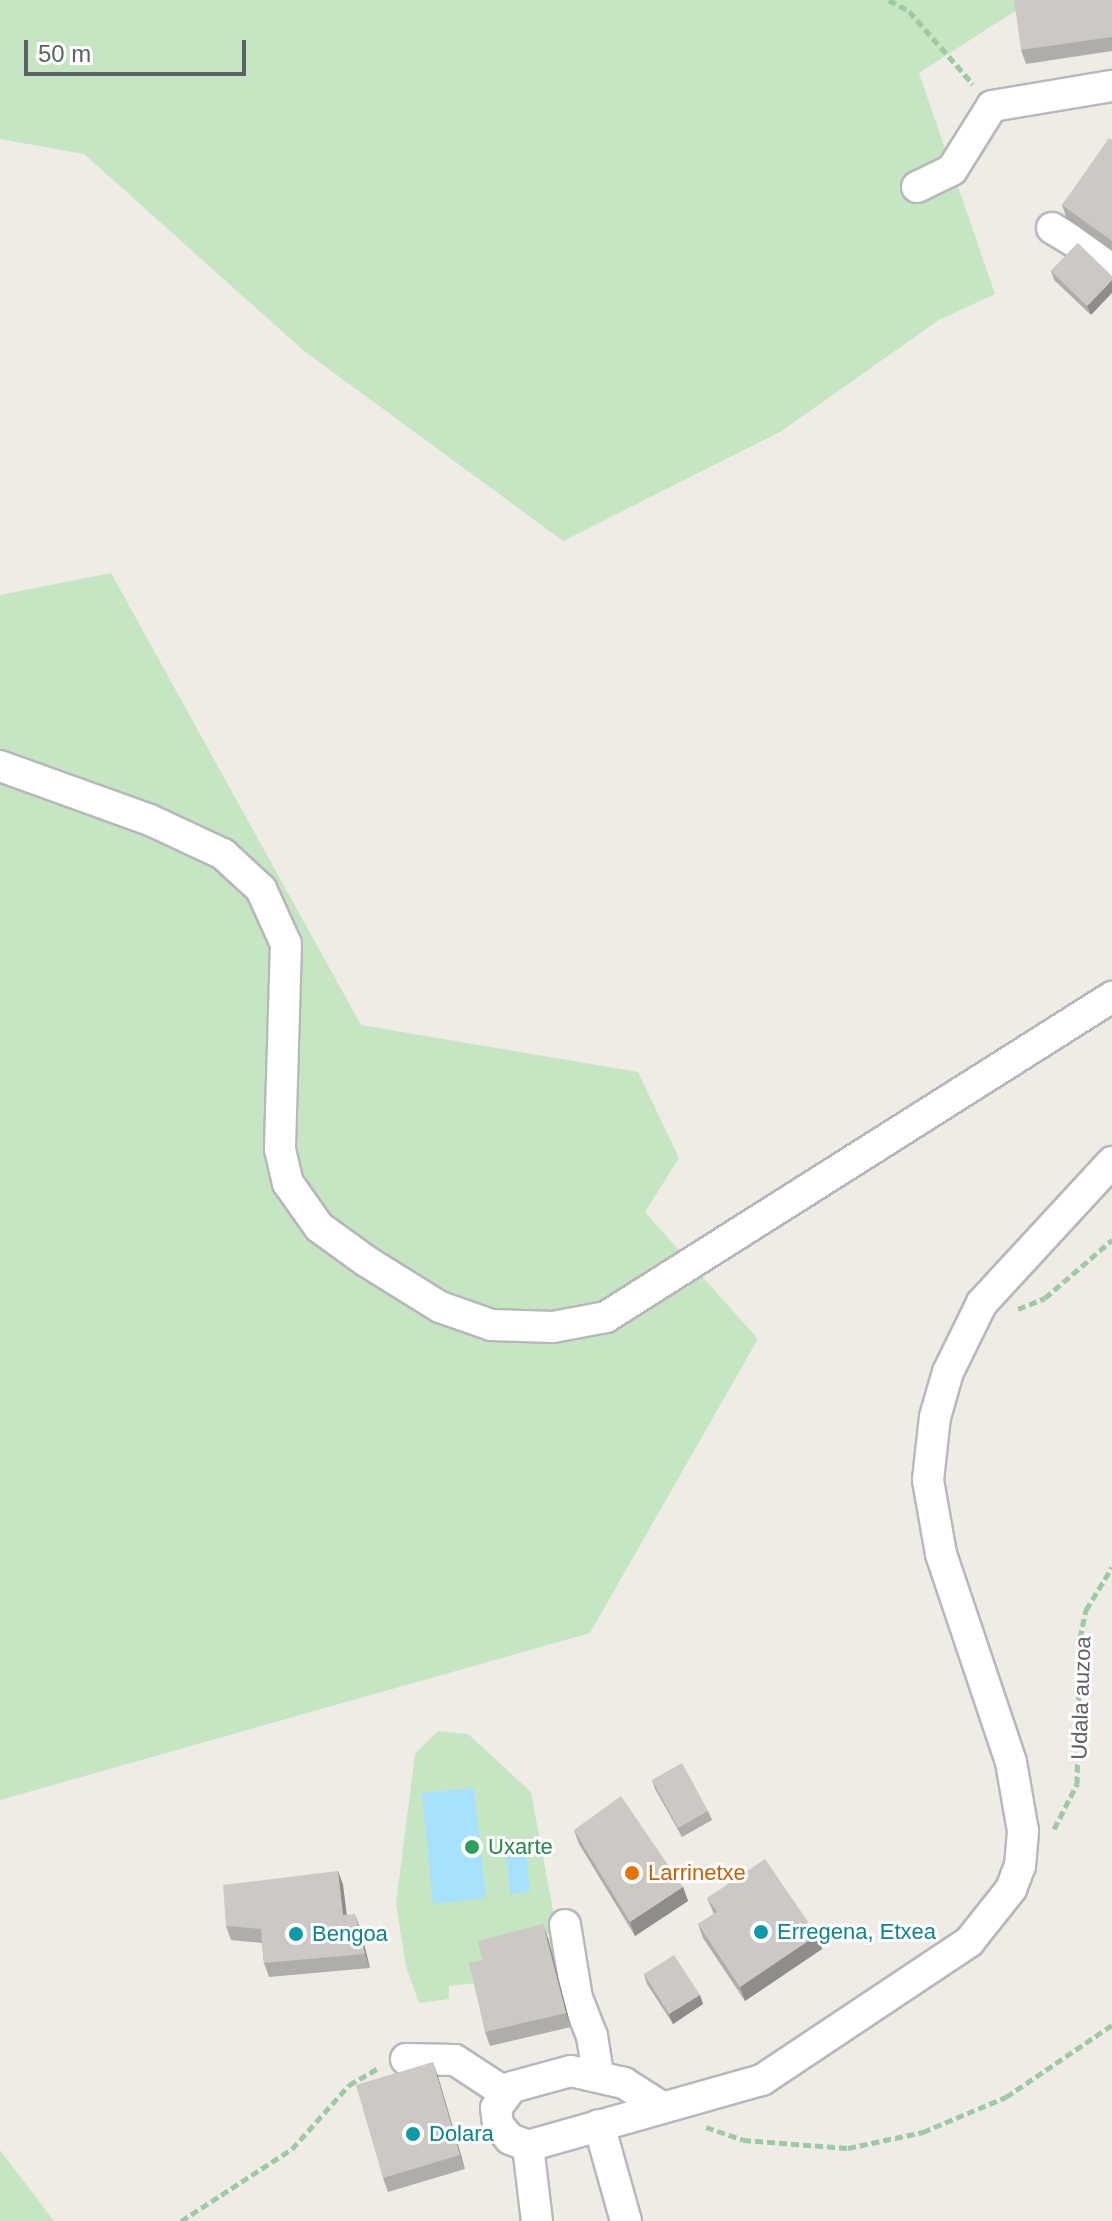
<!DOCTYPE html>
<html>
<head>
<meta charset="utf-8">
<style>
  body { margin:0 }
  #map { position:relative; width:1112px; height:2221px; overflow:hidden; background:#efece5; font-family:Helvetica,sans-serif }
  div>[style] { position:absolute }
  .green>* { inset:0; background:#c6e6c3 }
  .water>* { inset:0; background:#a8e1fd }
  .path>* { height:5px; margin-top:-2.5px; transform-origin:0; background:repeating-linear-gradient(90deg,#9dc9a5 0 8px,transparent 0 12px) }
  .roads { filter:drop-shadow(2px 0 #b6b8bc) drop-shadow(-2px 0 #b6b8bc) drop-shadow(0 2px #b6b8bc) drop-shadow(0 -2px #b6b8bc) }
  .minor>* { height:30px; margin:-15px; padding:0 15px; transform-origin:15px; border-radius:15px; background:#fff }
  .wall>* { inset:0; background:#afada9 }
  .shaded-wall>* { inset:0; background:#8f8d89 }
  .building>* { inset:0; background:#ccc9c4 }
  .dots>* { width:22px; height:22px; translate:-50% -50%; box-sizing:border-box; border:4px solid #fff; border-radius:50% }
  span { translate:-50% -50%; white-space:nowrap; text-align:center; line-height:1.15; -webkit-text-stroke:6px #fff; paint-order:stroke }
  .street-label { font-size:22px; color:#5d6265 }
  .leisure-label { font-size:22px; color:#27864d }
  .left { translate:0 -50%; text-align:left }
  .food-label { font-size:22px; color:#c56008 }
  .culture-label { font-size:22px; color:#0d838f }
  .scale { position:absolute; left:24px; top:40px; width:222px; height:36px; box-sizing:border-box; border:4px solid #5d6265; border-top:0; padding-left:10px; font-size:24px; line-height:28px; white-space:nowrap; color:#5d6265; -webkit-text-stroke:6px #fff; paint-order:stroke }
</style>
</head>
<body>
<div id="map">
  <div class="green">
    <div style="clip-path:polygon(0 0,1032px 0,919px 73px,995px 294px,939px 320px,780px 432px,563px 541px,304px 351px,84px 154px,0 139px)"></div>
    <div style="clip-path:polygon(111px 573px,361px 1025px,638px 1072px,679px 1158px,645px 1212px,758px 1339px,590px 1633px,0 1800px,0 595px)"></div>
    <div style="clip-path:polygon(438px 1731px,468px 1734px,531px 1792px,557px 1932px,482px 1947px,484px 1982px,449px 1986px,449px 1999px,419px 2003px,406px 1967px,396px 1903px,415px 1754px)"></div>
    <div style="clip-path:polygon(0 2150px,54px 2221px,0 2221px)"></div>
  </div>
  <div class="water">
    <div style="clip-path:polygon(474px 1788px,486px 1898px,433px 1904px,422px 1793px)"></div>
    <div style="clip-path:polygon(526px 1851px,530px 1892px,510px 1894px,506px 1853px)"></div>
  </div>
  <div class="path">
    <div style="left:889px;top:0;width:23px;rotate:29deg"></div>
    <div style="left:909px;top:11px;width:97px;rotate:48.8deg"></div>
    <div style="left:1018px;top:1309px;width:29px;rotate:-22deg"></div>
    <div style="left:1045px;top:1298px;width:89px;rotate:-40.9deg"></div>
    <div style="left:1054px;top:1829px;width:51px;rotate:-62.9deg"></div>
    <div style="left:1077px;top:1784px;width:146px;rotate:-88.8deg"></div>
    <div style="left:1080px;top:1638px;width:29px;rotate:-78deg"></div>
    <div style="left:1086px;top:1610px;width:50px;rotate:-58.8deg"></div>
    <div style="left:706px;top:2127px;width:39px;rotate:19deg"></div>
    <div style="left:743px;top:2140px;width:105px;rotate:4.4deg"></div>
    <div style="left:848px;top:2148px;width:77px;rotate:-12deg"></div>
    <div style="left:923px;top:2132px;width:90px;rotate:-22.9deg"></div>
    <div style="left:1006px;top:2097px;width:128px;rotate:-34.2deg"></div>
    <div style="left:181px;top:2221px;width:132px;rotate:-33deg"></div>
    <div style="left:292px;top:2149px;width:86px;rotate:-48.3deg"></div>
    <div style="left:349px;top:2085px;width:34px;rotate:-30deg"></div>
  </div>
  <div class="roads">
    <div class="minor">
      <div style="left:917px;top:187px;width:39px;rotate:-26deg"></div>
      <div style="left:952px;top:170px;width:75px;rotate:-58deg"></div>
      <div style="left:992px;top:106px;width:122px;rotate:-9.5deg"></div>
      <div style="left:1052px;top:228px;width:70px;rotate:31deg"></div>
      <div style="left:0;top:766px;width:159px;rotate:19.8deg"></div>
      <div style="left:150px;top:820px;width:81px;rotate:25deg"></div>
      <div style="left:223px;top:854px;width:52px;rotate:42.6deg"></div>
      <div style="left:261px;top:889px;width:60px;rotate:65.6deg"></div>
      <div style="left:286px;top:944px;width:205px;rotate:91.7deg"></div>
      <div style="left:280px;top:1149px;width:35px;rotate:77deg"></div>
      <div style="left:288px;top:1183px;width:54px;rotate:54.8deg"></div>
      <div style="left:319px;top:1227px;width:58px;rotate:35.9deg"></div>
      <div style="left:366px;top:1261px;width:87px;rotate:31.9deg"></div>
      <div style="left:440px;top:1307px;width:54px;rotate:19.4deg"></div>
      <div style="left:491px;top:1325px;width:62px;rotate:1.8deg"></div>
      <div style="left:553px;top:1327px;width:54px;rotate:-10.7deg"></div>
      <div style="left:606px;top:1317px;width:599px;rotate:-32.31deg"></div>
      <div style="left:565px;top:1925px;width:74px;rotate:80.7deg"></div>
      <div style="left:577px;top:1998px;width:41px;rotate:68.5deg"></div>
      <div style="left:592px;top:2036px;width:37px;rotate:81deg"></div>
      <div style="left:406px;top:2059px;width:49px;rotate:1.2deg"></div>
      <div style="left:455px;top:2060px;width:59px;rotate:33.1deg"></div>
      <div style="left:660px;top:2106px;width:43px;rotate:-147.4deg"></div>
      <div style="left:624px;top:2083px;width:54px;rotate:-167.2deg"></div>
      <div style="left:571px;top:2071px;width:61px;rotate:164.8deg"></div>
      <div style="left:512px;top:2087px;width:26px;rotate:127deg"></div>
      <div style="left:496px;top:2108px;width:17px;rotate:83deg"></div>
      <div style="left:498px;top:2125px;width:18px;rotate:49deg"></div>
      <div style="left:510px;top:2139px;width:19px;rotate:21deg"></div>
      <div style="left:528px;top:2146px;width:243px;rotate:-15.8deg"></div>
      <div style="left:762px;top:2080px;width:249px;rotate:-33.7deg"></div>
      <div style="left:969px;top:1942px;width:68px;rotate:-51.6deg"></div>
      <div style="left:1011px;top:1889px;width:25px;rotate:-69deg"></div>
      <div style="left:1020px;top:1866px;width:35px;rotate:-85deg"></div>
      <div style="left:1023px;top:1831px;width:70px;rotate:-99.9deg"></div>
      <div style="left:1011px;top:1762px;width:219px;rotate:-108.6deg"></div>
      <div style="left:941px;top:1554px;width:75px;rotate:-100deg"></div>
      <div style="left:928px;top:1480px;width:63px;rotate:-83.7deg"></div>
      <div style="left:935px;top:1417px;width:47px;rotate:-73.9deg"></div>
      <div style="left:948px;top:1372px;width:77px;rotate:-63.8deg"></div>
      <div style="left:982px;top:1303px;width:192px;rotate:-47.3deg"></div>
      <div style="left:599px;top:2125px;width:100px;rotate:74.3deg"></div>
      <div style="left:528px;top:2146px;width:76px;rotate:83.2deg"></div>
    </div>
  </div>
  <div class="wall">
    <div style="clip-path:polygon(1112px 0,1112px 51px,1026px 64px,1021px 50px)"></div>
    <div style="clip-path:polygon(1112px 140px,1112px 251px,1067px 219px,1062px 205px)"></div>
    <div style="clip-path:polygon(1078px 243px,1091px 315px,1054px 280px,1051px 271px)"></div>
    <div style="clip-path:polygon(652px 1780px,708px 1811px,712px 1820px,682px 1837px,655px 1789px)"></div>
    <div style="clip-path:polygon(574px 1830px,683px 1887px,688px 1901px,635px 1936px,579px 1844px)"></div>
    <div style="clip-path:polygon(338px 1871px,343px 1885px,347px 1915px,360px 1928px,370px 1968px,269px 1977px,264px 1963px,262px 1943px,231px 1940px,226px 1926px)"></div>
    <div style="clip-path:polygon(707px 1898px,817px 1935px,822px 1949px,745px 2001px,703px 1938px,698px 1924px,714px 1914px)"></div>
    <div style="clip-path:polygon(548px 1938px,571px 2027px,490px 2046px,485px 2032px,482px 1960px)"></div>
    <div style="clip-path:polygon(644px 1974px,700px 1995px,703px 2004px,673px 2024px,647px 1984px)"></div>
    <div style="clip-path:polygon(433px 2062px,465px 2169px,388px 2192px,383px 2178px)"></div>
  </div>
  <div class="shaded-wall">
    <div style="clip-path:polygon(1112px 280px,1112px 293px,1091px 315px,1087px 306px)"></div>
    <div style="clip-path:polygon(338px 1871px,343px 1885px,348px 1929px,343px 1915px)"></div>
    <div style="clip-path:polygon(683px 1887px,688px 1901px,635px 1936px,630px 1922px)"></div>
    <div style="clip-path:polygon(355px 1914px,360px 1928px,370px 1968px,365px 1954px)"></div>
    <div style="clip-path:polygon(543px 1924px,548px 1938px,571px 2027px,566px 2013px)"></div>
    <div style="clip-path:polygon(817px 1935px,822px 1949px,745px 2001px,740px 1987px)"></div>
    <div style="clip-path:polygon(700px 1995px,703px 2004px,673px 2024px,669px 2014px)"></div>
    <div style="clip-path:polygon(433px 2062px,438px 2076px,465px 2169px,460px 2155px)"></div>
  </div>
  <div class="building">
    <div style="clip-path:polygon(1014px 0,1112px 0,1112px 37px,1021px 50px)"></div>
    <div style="clip-path:polygon(1109px 138px,1112px 140px,1112px 241px,1062px 205px)"></div>
    <div style="clip-path:polygon(1078px 243px,1112px 276px,1112px 280px,1087px 306px,1051px 271px)"></div>
    <div style="clip-path:polygon(682px 1763px,708px 1811px,678px 1828px,652px 1780px)"></div>
    <div style="clip-path:polygon(621px 1796px,683px 1887px,630px 1922px,574px 1830px)"></div>
    <div style="clip-path:polygon(765px 1859px,817px 1935px,740px 1987px,698px 1924px,717px 1912px,707px 1898px)"></div>
    <div style="clip-path:polygon(338px 1871px,343px 1915px,355px 1914px,365px 1954px,264px 1963px,261px 1929px,226px 1926px,223px 1885px)"></div>
    <div style="clip-path:polygon(543px 1924px,566px 2013px,485px 2032px,469px 1963px,482px 1960px,478px 1941px)"></div>
    <div style="clip-path:polygon(674px 1955px,700px 1995px,669px 2014px,644px 1974px)"></div>
    <div style="clip-path:polygon(433px 2062px,460px 2155px,383px 2178px,356px 2085px)"></div>
  </div>
  <div class="dots">
    <div style="left:472px;top:1847px;background:#2e9e5b"></div>
    <div style="left:632px;top:1873px;background:#e8710a"></div>
    <div style="left:761px;top:1932px;background:#0f9aa8"></div>
    <div style="left:296px;top:1934px;background:#0f9aa8"></div>
    <div style="left:413px;top:2134px;background:#0f9aa8"></div>
  </div>
  <div class="street-label">
    <span style="left:1081px;top:1698px;rotate:-88deg">Udala auzoa</span>
  </div>
  <div class="leisure-label">
    <span class="left" style="left:488px;top:1847px">Uxarte</span>
  </div>
  <div class="food-label">
    <span class="left" style="left:648px;top:1873px">Larrinetxe</span>
  </div>
  <div class="culture-label">
    <span class="left" style="left:777px;top:1932px">Erregena, Etxea</span>
    <span class="left" style="left:312px;top:1934px">Bengoa</span>
    <span class="left" style="left:429px;top:2134px">Dolara</span>
  </div>
  <div class="scale">50 m</div>
</div>
</body>
</html>
